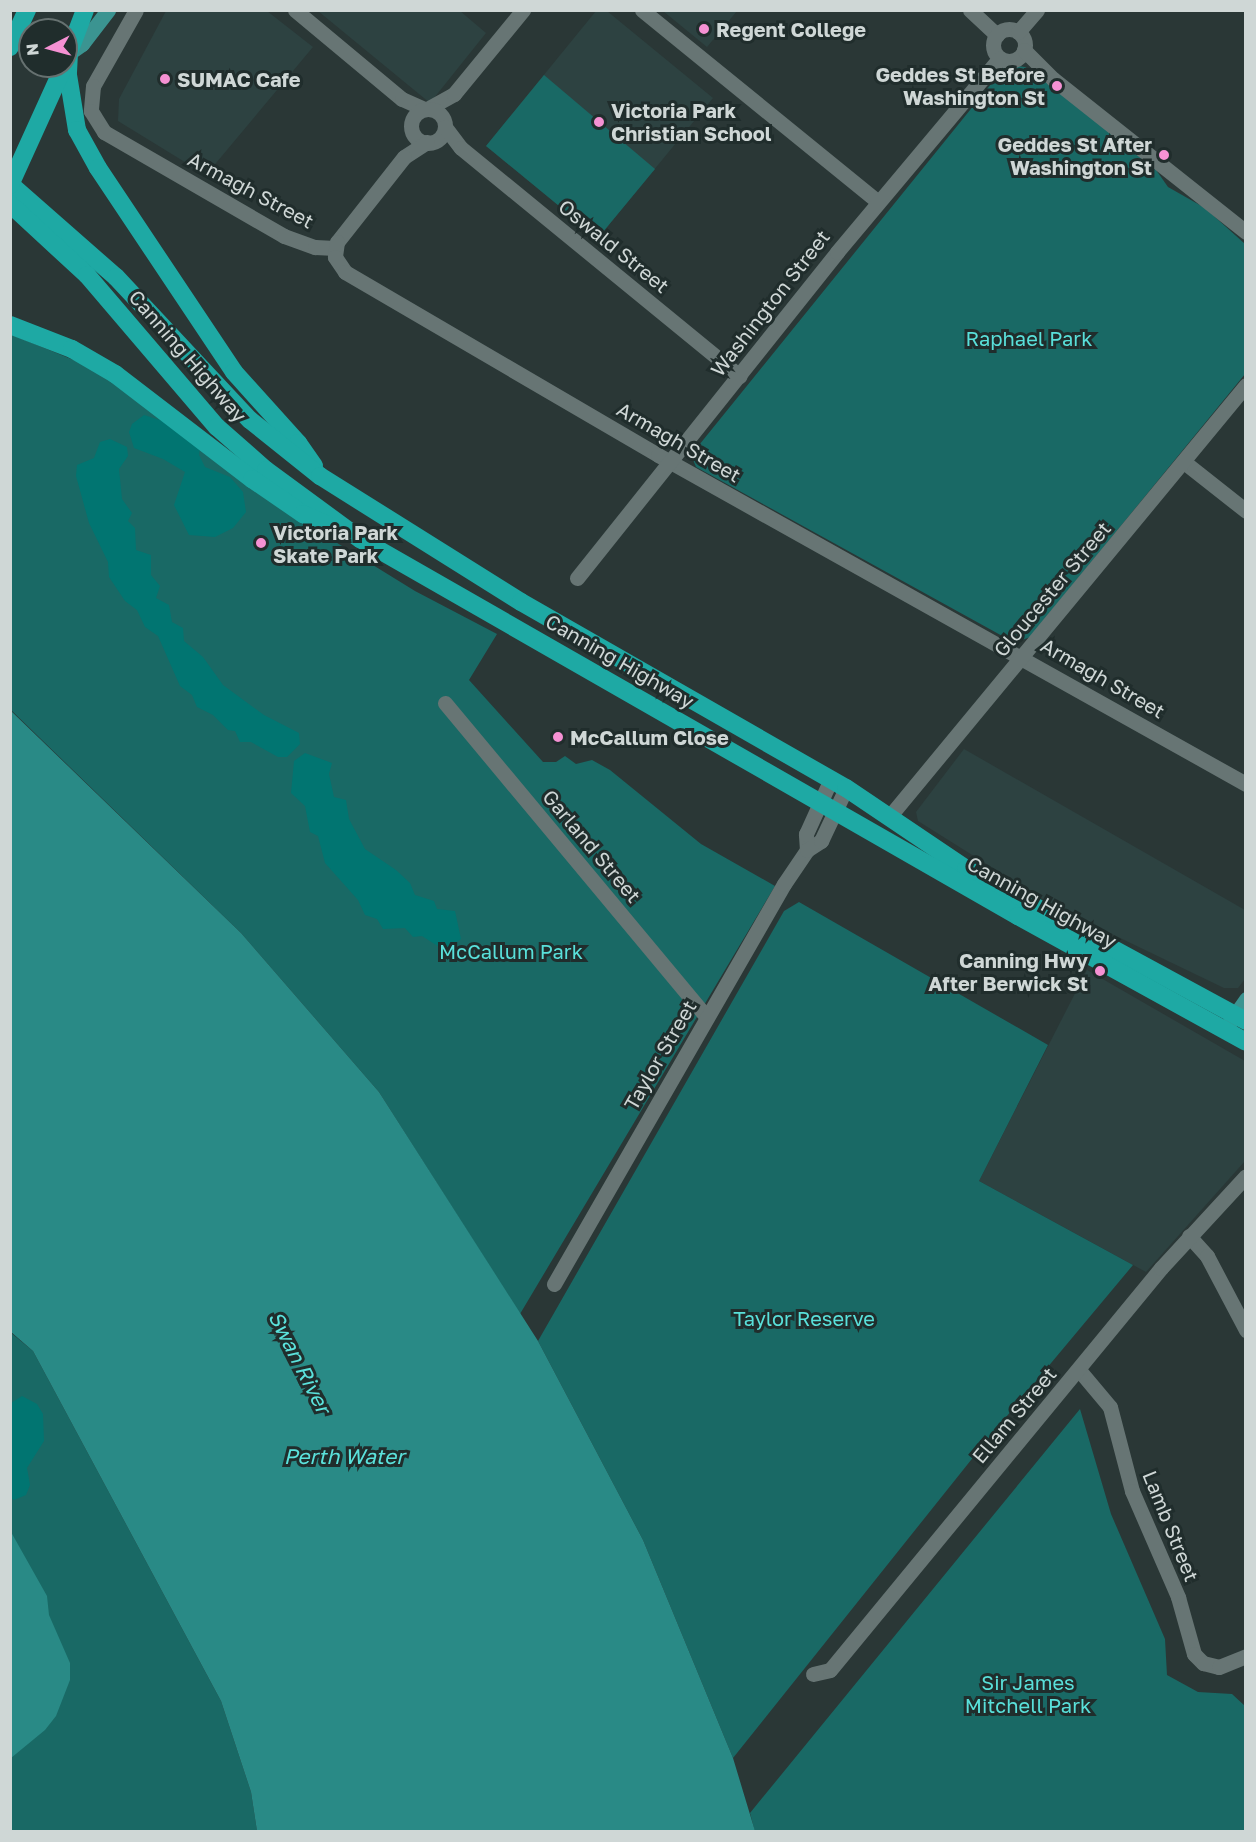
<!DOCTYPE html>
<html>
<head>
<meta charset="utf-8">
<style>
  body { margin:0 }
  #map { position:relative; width:1256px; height:1842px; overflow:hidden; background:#2a3736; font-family:"Golos Text",sans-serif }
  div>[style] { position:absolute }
  .built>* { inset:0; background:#2d4241 }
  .green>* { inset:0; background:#196965 }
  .forest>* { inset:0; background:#017571 }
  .water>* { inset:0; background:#298a86 }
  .minor>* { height:15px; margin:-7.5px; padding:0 7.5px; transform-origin:7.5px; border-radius:7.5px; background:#677574 }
  .minor>.ring { margin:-7.5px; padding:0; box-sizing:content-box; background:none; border:15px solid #677574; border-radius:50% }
  .major>* { height:15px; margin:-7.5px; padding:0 7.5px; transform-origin:7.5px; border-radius:7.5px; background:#3b9491 }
  .highway>* { height:18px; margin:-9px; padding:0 9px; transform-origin:9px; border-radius:9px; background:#1ea9a4 }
  .dots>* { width:16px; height:16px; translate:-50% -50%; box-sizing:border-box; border:3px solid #202d2c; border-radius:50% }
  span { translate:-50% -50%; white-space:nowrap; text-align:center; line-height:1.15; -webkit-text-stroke:6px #202d2c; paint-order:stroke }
  .poi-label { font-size:20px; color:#cfd7d6; font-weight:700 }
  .left { translate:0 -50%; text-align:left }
  .right { translate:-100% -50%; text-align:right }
  .street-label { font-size:20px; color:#cfd7d6 }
  .park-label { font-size:20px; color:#59e0da }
  .water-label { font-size:21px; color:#5be2dc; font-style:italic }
  .frame { position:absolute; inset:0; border:12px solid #cfd7d6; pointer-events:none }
  .north { position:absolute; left:18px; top:18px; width:60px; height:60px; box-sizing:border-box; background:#202d2c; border:2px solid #667170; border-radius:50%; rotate:264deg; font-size:16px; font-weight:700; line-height:24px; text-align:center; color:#cfd7d6 }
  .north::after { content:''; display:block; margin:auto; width:21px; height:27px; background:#f591d3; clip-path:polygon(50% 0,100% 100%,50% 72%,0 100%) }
</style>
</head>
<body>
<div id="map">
  <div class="built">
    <div style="clip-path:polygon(166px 11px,267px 11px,313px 47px,206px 175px,118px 121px,119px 99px)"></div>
    <div style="clip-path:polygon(318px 11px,460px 11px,486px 33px,430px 103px)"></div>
    <div style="clip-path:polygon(596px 11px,607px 11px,713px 98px,598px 238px,486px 146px)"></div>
    <div style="clip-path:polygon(663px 11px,737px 11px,707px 47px)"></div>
    <div style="clip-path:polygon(964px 749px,1245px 910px,1245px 979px,1238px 988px,1224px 988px,1087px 922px,1039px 897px,918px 821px,916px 812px)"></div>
    <div style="clip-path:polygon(1087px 970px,1245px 1061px,1245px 1161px,1146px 1272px,979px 1181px)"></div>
  </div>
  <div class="green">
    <div style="clip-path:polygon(1011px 65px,1025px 67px,1053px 86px,1154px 167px,1168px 187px,1205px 208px,1245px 244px,1245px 374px,1030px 637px,1015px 643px,696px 467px,691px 455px,1004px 68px)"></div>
    <div style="clip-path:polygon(544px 75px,655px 169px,598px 238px,486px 146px)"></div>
    <div style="clip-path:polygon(10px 334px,81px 363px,129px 389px,287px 512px,415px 591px,497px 634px,469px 680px,543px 762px,556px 762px,565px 756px,576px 764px,592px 760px,610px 770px,701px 844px,775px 886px,520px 1314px,379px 1092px,241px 933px,11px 710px)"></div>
    <div style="clip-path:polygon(799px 902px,1048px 1045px,979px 1181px,1133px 1265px,991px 1435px,733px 1758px,643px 1540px,538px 1341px,784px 911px)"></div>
    <div style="clip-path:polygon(10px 1332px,33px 1351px,221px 1701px,251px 1792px,257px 1831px,11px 1831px)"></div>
    <div style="clip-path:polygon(1080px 1409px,1111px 1514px,1165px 1639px,1167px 1675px,1198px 1692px,1232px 1694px,1245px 1706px,1245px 1831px,755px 1832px,750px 1813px)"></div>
  </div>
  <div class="forest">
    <div style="clip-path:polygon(144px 415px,166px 422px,200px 447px,199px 455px,205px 467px,230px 477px,243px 492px,246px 512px,233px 528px,215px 537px,189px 535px,174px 505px,185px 472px,163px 459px,134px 448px,129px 432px,132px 424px)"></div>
    <div style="clip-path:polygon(110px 439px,127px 447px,128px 456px,119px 469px,122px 499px,132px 513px,128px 521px,135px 528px,136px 550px,151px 555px,151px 575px,160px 586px,156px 598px,169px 605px,172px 622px,183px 628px,184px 641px,203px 657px,223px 685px,264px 715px,299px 733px,300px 744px,287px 757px,278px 757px,251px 742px,240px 742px,235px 731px,228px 730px,213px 715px,197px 707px,192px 695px,180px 686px,158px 636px,145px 627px,137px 610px,125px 601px,109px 577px,108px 562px,89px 523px,76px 476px,77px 465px,94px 458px,100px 442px)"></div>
    <div style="clip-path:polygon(305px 753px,332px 763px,329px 774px,334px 797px,346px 800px,349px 819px,365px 849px,396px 870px,410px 883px,415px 895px,434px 901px,437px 909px,455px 911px,461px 939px,444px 950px,422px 936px,413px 937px,405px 928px,383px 929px,377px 919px,365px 915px,358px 900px,325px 863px,318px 836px,310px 832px,305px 806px,291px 793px,294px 761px)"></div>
    <div style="clip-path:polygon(22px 1396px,37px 1404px,43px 1414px,44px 1441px,27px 1468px,30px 1485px,26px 1495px,14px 1500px,10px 1497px,11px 1403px)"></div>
  </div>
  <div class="water">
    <div style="clip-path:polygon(10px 710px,241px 933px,379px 1092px,538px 1341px,643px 1540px,733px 1758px,755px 1831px,257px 1831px,251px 1792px,221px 1701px,33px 1351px,11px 1332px)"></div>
    <div style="clip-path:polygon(11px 1532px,47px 1596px,49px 1615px,70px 1663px,70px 1680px,56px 1716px,45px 1730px,11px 1758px)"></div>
  </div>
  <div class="minor">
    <div style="left:136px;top:10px;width:87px;rotate:119.5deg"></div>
    <div style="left:93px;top:86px;width:25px;rotate:95deg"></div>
    <div style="left:91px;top:111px;width:25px;rotate:58deg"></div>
    <div style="left:104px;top:132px;width:208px;rotate:30deg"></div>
    <div style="left:284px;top:236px;width:33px;rotate:20deg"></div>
    <div style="left:315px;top:247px;width:20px;rotate:3deg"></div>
    <div style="left:295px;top:10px;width:139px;rotate:39.8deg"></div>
    <div style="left:402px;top:99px;width:24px;rotate:24deg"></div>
    <div style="left:642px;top:10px;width:304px;rotate:39.1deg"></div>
    <div style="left:970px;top:10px;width:37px;rotate:43deg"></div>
    <div class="ring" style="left:993px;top:29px;width:17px;height:17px"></div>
    <div style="left:1018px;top:32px;width:29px;rotate:-49deg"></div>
    <div style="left:1024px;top:50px;width:41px;rotate:45deg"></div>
    <div style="left:1053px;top:79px;width:246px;rotate:38.4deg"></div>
    <div style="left:427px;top:109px;width:31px;rotate:-29deg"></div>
    <div style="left:454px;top:94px;width:109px;rotate:-50.6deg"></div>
    <div class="ring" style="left:411px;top:109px;width:19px;height:19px"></div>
    <div style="left:445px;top:127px;width:26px;rotate:53deg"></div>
    <div style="left:461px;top:148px;width:360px;rotate:39.3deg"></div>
    <div style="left:427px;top:142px;width:27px;rotate:147deg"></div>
    <div style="left:404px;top:157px;width:108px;rotate:128.2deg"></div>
    <div style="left:337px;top:242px;width:15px;rotate:98deg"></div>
    <div style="left:335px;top:257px;width:18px;rotate:56deg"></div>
    <div style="left:345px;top:272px;width:363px;rotate:30.3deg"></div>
    <div style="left:658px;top:455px;width:674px;rotate:29.23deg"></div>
    <div style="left:1184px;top:462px;width:79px;rotate:38.3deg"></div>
    <div style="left:577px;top:578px;width:417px;rotate:-51.4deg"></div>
    <div style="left:837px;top:252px;width:253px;rotate:-50deg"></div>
    <div style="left:445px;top:703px;width:408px;rotate:50.2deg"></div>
    <div style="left:889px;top:817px;width:560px;rotate:-50.43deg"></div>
    <div style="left:807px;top:850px;width:16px;rotate:-94deg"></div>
    <div style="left:806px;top:834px;width:60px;rotate:-65.6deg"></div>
    <div style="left:1189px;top:1236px;width:27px;rotate:48deg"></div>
    <div style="left:1207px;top:1256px;width:84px;rotate:62.2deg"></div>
    <div style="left:554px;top:1284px;width:461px;rotate:-60.1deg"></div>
    <div style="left:784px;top:884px;width:41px;rotate:-55.9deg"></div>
    <div style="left:807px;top:850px;width:17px;rotate:-33deg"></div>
    <div style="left:821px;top:841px;width:59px;rotate:-64.7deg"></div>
    <div style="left:1079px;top:1370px;width:48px;rotate:50deg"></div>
    <div style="left:1110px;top:1407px;width:87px;rotate:75.3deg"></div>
    <div style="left:1132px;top:1491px;width:116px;rotate:66.5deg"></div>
    <div style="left:1178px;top:1597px;width:59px;rotate:74.3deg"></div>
    <div style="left:1194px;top:1654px;width:13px;rotate:45deg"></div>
    <div style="left:1203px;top:1663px;width:16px;rotate:14deg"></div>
    <div style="left:1219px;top:1667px;width:29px;rotate:-22deg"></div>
    <div style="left:813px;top:1674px;width:17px;rotate:-13deg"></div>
    <div style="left:830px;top:1670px;width:521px;rotate:-50.53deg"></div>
    <div style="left:1161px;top:1268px;width:125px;rotate:-47.3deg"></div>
  </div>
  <div class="major">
    <div style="left:69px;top:53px;width:16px;rotate:-35deg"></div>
    <div style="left:82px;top:44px;width:43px;rotate:-52.6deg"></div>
    <div style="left:1228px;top:1025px;width:32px;rotate:-55deg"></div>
  </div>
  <div class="highway">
    <div style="left:10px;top:47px;width:41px;rotate:-65.3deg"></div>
    <div style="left:69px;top:53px;width:22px;rotate:93deg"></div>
    <div style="left:68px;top:75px;width:56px;rotate:80.7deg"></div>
    <div style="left:77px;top:130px;width:43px;rotate:61.1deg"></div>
    <div style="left:98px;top:168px;width:245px;rotate:56.3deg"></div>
    <div style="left:234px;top:372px;width:96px;rotate:48deg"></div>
    <div style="left:298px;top:443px;width:28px;rotate:55deg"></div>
    <div style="left:66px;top:60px;width:53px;rotate:-69.2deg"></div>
    <div style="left:10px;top:184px;width:141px;rotate:41.3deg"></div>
    <div style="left:116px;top:277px;width:196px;rotate:46.9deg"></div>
    <div style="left:250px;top:420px;width:90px;rotate:38.7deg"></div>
    <div style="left:320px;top:476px;width:237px;rotate:32.1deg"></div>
    <div style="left:521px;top:602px;width:374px;rotate:29.8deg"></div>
    <div style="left:846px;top:788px;width:145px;rotate:34deg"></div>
    <div style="left:966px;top:869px;width:319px;rotate:28.5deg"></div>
    <div style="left:10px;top:185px;width:131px;rotate:-65.6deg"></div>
    <div style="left:10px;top:204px;width:105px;rotate:42.7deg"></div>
    <div style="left:87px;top:275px;width:200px;rotate:49.5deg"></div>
    <div style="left:217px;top:427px;width:65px;rotate:41.3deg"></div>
    <div style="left:266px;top:470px;width:117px;rotate:36.3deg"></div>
    <div style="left:360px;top:539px;width:758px;rotate:29.81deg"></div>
    <div style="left:1018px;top:916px;width:260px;rotate:28.9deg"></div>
    <div style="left:10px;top:325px;width:66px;rotate:21.2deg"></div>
    <div style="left:72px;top:349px;width:50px;rotate:30.2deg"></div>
    <div style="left:115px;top:374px;width:173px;rotate:37.5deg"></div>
    <div style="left:252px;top:479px;width:62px;rotate:34.5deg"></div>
    <div style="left:303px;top:514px;width:27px;rotate:24deg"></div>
  </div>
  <div class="dots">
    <div style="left:704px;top:29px;background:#f591d3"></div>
    <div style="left:165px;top:79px;background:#f591d3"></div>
    <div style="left:1057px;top:86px;background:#f591d3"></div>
    <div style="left:599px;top:122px;background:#f591d3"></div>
    <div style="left:1164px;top:155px;background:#f591d3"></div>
    <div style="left:261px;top:543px;background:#f591d3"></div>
    <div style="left:558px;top:737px;background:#f591d3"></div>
    <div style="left:1100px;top:971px;background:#f591d3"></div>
  </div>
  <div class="poi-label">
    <span class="left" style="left:716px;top:29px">Regent College</span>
    <span class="right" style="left:1045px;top:86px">Geddes St Before<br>Washington St</span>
    <span class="left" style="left:177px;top:79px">SUMAC Cafe</span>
    <span class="left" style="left:611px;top:122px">Victoria Park<br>Christian School</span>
    <span class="right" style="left:1152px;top:156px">Geddes St After<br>Washington St</span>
    <span class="left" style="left:273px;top:544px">Victoria Park<br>Skate Park</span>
    <span class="left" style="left:570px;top:737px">McCallum Close</span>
    <span class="right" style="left:1088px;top:972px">Canning Hwy<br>After Berwick St</span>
  </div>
  <div class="street-label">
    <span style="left:251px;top:190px;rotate:28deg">Armagh Street</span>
    <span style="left:614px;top:246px;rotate:39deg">Oswald Street</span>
    <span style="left:770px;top:303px;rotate:-52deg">Washington Street</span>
    <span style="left:188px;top:356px;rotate:49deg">Canning Highway</span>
    <span style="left:679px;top:442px;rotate:30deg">Armagh Street</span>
    <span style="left:1052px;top:589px;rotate:-50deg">Gloucester Street</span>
    <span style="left:620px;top:661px;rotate:30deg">Canning Highway</span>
    <span style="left:1103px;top:678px;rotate:30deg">Armagh Street</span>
    <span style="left:592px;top:846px;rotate:50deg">Garland Street</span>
    <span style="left:1042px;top:902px;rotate:29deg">Canning Highway</span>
    <span style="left:660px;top:1055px;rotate:-60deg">Taylor Street</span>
    <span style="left:1014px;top:1415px;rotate:-50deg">Ellam Street</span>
    <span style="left:1171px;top:1526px;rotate:68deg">Lamb Street</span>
  </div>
  <div class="park-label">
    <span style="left:1029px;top:338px">Raphael Park</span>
    <span style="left:511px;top:951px">McCallum Park</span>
    <span style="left:804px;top:1318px">Taylor Reserve</span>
    <span style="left:1028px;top:1694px">Sir James<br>Mitchell Park</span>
  </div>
  <div class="water-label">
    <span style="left:300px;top:1362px;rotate:63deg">Swan River</span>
    <span style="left:344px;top:1456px">Perth Water</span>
  </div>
  <div class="frame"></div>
  <div class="north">N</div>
</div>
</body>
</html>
